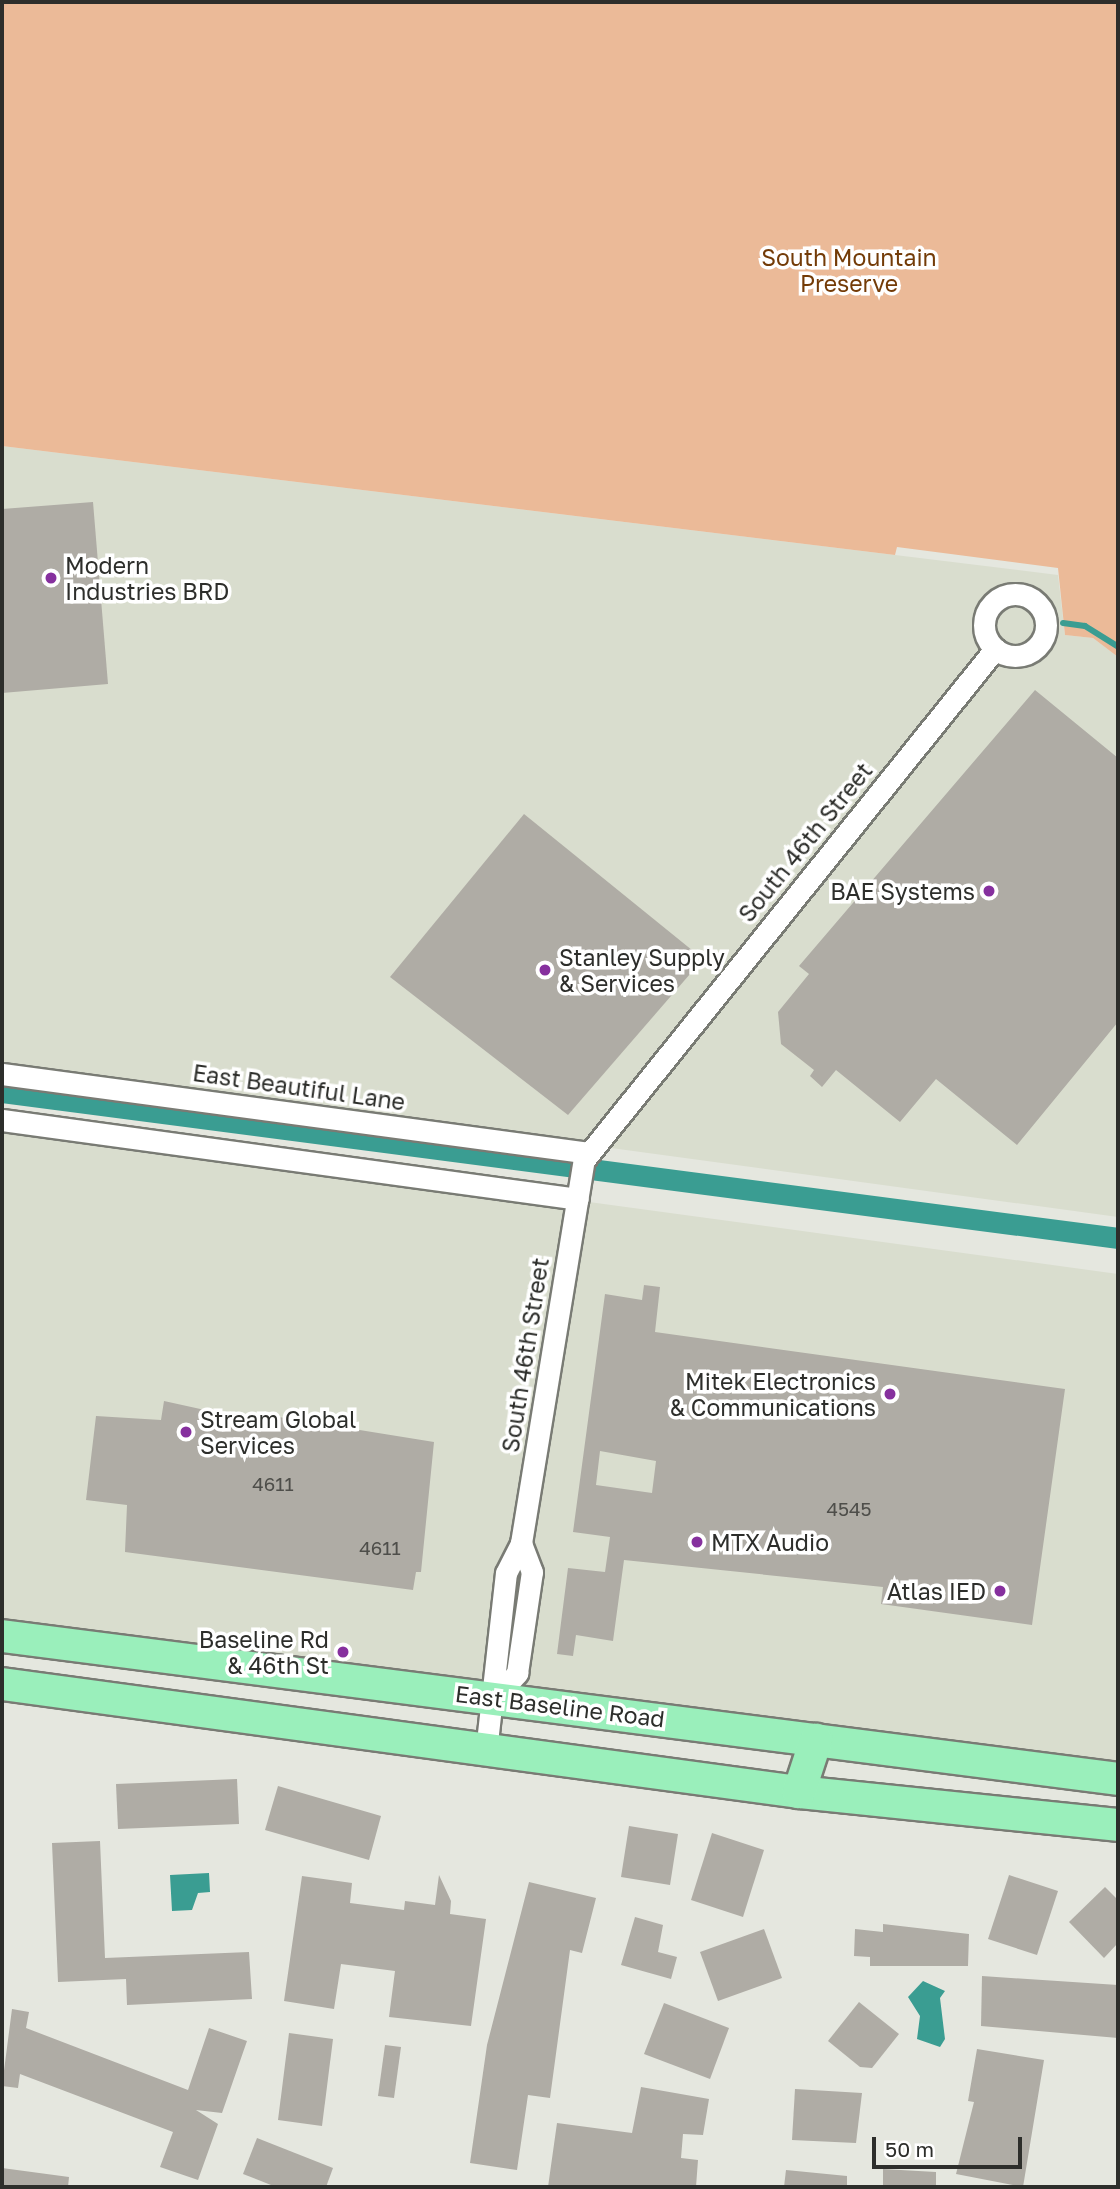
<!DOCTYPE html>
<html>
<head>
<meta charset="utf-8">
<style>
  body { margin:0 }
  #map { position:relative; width:1120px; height:2189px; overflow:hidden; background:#e5e7df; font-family:"Golos Text",sans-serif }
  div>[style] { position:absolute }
  .built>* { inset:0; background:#d9ddce }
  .green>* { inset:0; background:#ebba98 }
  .water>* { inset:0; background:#3a9d92 }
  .stream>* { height:6px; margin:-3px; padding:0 3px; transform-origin:3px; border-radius:3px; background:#3a9d92 }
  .canal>* { height:21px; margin:-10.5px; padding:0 10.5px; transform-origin:10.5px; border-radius:10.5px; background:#3a9d92 }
  .building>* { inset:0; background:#afaca5 }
  .roads { filter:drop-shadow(2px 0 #797b74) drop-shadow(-2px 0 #797b74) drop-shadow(0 2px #797b74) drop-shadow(0 -2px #797b74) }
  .minor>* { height:21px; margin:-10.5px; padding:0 10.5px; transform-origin:10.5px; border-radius:10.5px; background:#fff }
  .minor>.ring { margin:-10.5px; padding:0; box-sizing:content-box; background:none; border:21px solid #fff; border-radius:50% }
  .primary>* { height:32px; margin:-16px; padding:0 16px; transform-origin:16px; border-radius:16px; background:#9aefbb }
  .dots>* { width:19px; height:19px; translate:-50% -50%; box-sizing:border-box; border:4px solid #fff; border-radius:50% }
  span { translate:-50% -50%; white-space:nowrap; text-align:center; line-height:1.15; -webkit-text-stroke:7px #fff; paint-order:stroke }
  .number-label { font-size:19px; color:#4e4e4a }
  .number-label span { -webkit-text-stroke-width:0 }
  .park-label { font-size:23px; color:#733b07 }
  .poi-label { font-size:23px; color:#2d2e2b }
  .left { translate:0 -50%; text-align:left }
  .right { translate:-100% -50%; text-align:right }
  .street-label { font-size:23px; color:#2d2e2b }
  .frame { position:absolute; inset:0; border:4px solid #2d2e2b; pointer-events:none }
  .scale { position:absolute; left:872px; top:2137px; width:150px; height:32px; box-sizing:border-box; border:4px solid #2d2e2b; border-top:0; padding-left:9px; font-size:21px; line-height:24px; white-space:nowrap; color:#2d2e2b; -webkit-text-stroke:5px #fff; paint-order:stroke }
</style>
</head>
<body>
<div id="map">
  <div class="built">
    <div style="clip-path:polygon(2px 446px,1058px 575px,1065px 635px,1093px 638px,1118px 657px,1118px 1217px,2px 1065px)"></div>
    <div style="clip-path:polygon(2px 1122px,1118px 1274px,1118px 1763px,2px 1618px)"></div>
  </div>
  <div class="green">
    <div style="clip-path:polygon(2px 2px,1118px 2px,1118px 657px,1093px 638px,1065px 635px,1058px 568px,897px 547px,895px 555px,2px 446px)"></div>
  </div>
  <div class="water">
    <div style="clip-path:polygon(209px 1873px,210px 1892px,198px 1893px,192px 1910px,172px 1911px,170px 1875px)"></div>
    <div style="clip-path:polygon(923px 1981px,945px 1991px,940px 1998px,945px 2039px,940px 2047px,917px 2039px,920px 2016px,908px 1997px)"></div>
  </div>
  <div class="stream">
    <div style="left:1063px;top:623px;width:22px;rotate:8deg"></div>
    <div style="left:1085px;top:626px;width:39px;rotate:32deg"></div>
  </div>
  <div class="canal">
    <div style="left:2px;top:1092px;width:1126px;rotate:7.45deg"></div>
  </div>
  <div class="building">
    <div style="clip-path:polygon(93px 502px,108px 684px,2px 693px,2px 509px)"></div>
    <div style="clip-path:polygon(1035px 690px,1118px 758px,1118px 1022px,1017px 1145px,936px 1079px,900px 1122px,836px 1070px,822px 1087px,810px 1076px,814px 1070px,781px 1044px,778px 1012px,809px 974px,799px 966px)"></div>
    <div style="clip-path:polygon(524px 814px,703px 959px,568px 1115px,390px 977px)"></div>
    <div style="clip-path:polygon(evenodd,644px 1285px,660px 1287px,655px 1332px,1065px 1389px,1032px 1625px,881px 1604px,883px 1587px,624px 1560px,613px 1641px,576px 1635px,573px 1656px,557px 1654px,568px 1568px,605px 1572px,610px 1537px,573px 1532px,605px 1294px,642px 1300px,644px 1285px,600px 1451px,656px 1461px,652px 1493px,596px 1485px,600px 1451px)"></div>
    <div style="clip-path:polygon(164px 1401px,277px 1426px,279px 1417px,434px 1442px,421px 1572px,416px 1572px,413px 1590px,125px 1552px,127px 1505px,86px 1500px,96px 1416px,161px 1420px)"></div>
    <div style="clip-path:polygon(237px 1779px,239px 1824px,118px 1829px,116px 1784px)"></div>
    <div style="clip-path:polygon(278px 1786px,381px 1816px,369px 1860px,265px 1830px)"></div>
    <div style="clip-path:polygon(629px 1826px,678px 1834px,670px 1885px,621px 1877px)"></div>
    <div style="clip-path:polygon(712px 1833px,764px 1850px,743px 1917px,691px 1900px)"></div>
    <div style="clip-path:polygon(100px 1841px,105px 1958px,249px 1952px,252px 1999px,127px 2005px,126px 1979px,58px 1982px,52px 1843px)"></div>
    <div style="clip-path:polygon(439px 1875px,451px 1901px,450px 1914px,486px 1919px,471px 2026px,389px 2017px,395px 1971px,341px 1964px,334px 2009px,284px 2001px,302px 1876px,352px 1883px,350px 1903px,404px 1910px,405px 1901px,435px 1905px)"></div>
    <div style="clip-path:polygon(1009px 1875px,1058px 1891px,1037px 1955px,988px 1939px)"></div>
    <div style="clip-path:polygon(529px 1882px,596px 1898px,582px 1953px,570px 1950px,550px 2098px,528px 2095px,517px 2170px,470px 2163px,487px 2045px)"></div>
    <div style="clip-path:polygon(1105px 1887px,1118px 1900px,1118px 1943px,1104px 1958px,1069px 1922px)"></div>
    <div style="clip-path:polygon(635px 1917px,663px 1925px,658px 1952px,677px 1957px,671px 1979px,621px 1965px)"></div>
    <div style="clip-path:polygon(883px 1924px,969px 1934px,968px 1966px,870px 1966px,870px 1957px,854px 1956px,855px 1929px,883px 1932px)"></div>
    <div style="clip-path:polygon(764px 1929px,782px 1978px,718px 2001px,700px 1952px)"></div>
    <div style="clip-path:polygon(982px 1976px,1118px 1985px,1118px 2038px,981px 2026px)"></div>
    <div style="clip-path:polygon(859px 2002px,899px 2034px,872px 2068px,860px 2067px,828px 2041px)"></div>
    <div style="clip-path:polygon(664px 2003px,729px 2028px,710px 2079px,644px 2054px)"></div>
    <div style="clip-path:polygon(12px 2009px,29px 2012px,26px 2028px,188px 2090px,209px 2028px,247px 2041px,222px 2113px,196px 2110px,218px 2124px,198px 2180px,160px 2167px,173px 2132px,20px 2074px,18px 2088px,2px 2086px)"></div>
    <div style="clip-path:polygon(289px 2033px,333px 2039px,322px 2126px,278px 2120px)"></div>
    <div style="clip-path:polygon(385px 2045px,401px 2047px,394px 2098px,378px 2096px)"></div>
    <div style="clip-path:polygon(977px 2049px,1044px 2060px,1023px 2187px,956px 2174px,974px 2102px,968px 2101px)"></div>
    <div style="clip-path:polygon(641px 2087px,709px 2099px,703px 2135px,683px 2134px,681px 2158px,698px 2160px,696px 2187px,548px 2187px,557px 2123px,632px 2133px)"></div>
    <div style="clip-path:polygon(795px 2089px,862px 2093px,856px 2143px,792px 2140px)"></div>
    <div style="clip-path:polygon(257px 2138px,333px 2168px,326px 2187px,276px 2187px,243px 2174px)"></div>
    <div style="clip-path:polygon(2px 2168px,69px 2177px,68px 2187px,2px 2187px)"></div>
    <div style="clip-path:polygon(883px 2169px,936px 2172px,936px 2187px,883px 2187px)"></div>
    <div style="clip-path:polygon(786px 2170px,847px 2176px,847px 2187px,784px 2187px)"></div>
  </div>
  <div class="roads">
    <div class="minor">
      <div class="ring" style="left:984px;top:594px;width:41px;height:41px"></div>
      <div style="left:2px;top:1074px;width:592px;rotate:7.66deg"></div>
      <div style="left:2px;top:1120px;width:581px;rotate:7.81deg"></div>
      <div style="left:495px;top:1697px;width:33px;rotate:-47deg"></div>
      <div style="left:517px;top:1673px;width:102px;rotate:-81.6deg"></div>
      <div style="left:532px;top:1572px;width:31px;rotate:-111deg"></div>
      <div style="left:486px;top:1751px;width:179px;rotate:-83.6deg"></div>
      <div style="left:506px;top:1573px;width:34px;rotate:-63deg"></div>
      <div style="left:521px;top:1543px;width:388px;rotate:-80.7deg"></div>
      <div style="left:584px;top:1160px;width:656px;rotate:-51.19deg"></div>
    </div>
    <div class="primary">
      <div style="left:2px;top:1636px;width:1125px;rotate:7.3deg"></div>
      <div style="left:2px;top:1684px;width:804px;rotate:7.72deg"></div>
      <div style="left:799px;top:1792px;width:321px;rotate:5.9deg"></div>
      <div style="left:799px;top:1792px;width:55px;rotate:-71.9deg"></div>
    </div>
  </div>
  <div class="dots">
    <div style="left:51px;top:578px;background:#86309e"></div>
    <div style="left:989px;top:891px;background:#86309e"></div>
    <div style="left:545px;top:970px;background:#86309e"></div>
    <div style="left:890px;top:1394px;background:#86309e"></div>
    <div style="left:186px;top:1432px;background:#86309e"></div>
    <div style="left:697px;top:1542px;background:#86309e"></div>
    <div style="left:1000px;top:1591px;background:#86309e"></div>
    <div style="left:343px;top:1652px;background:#86309e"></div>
  </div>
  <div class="number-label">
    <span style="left:273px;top:1484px">4611</span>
    <span style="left:849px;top:1509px">4545</span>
    <span style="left:380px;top:1548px">4611</span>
  </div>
  <div class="park-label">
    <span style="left:849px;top:270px">South Mountain<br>Preserve</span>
  </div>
  <div class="poi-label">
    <span class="left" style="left:65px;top:578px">Modern<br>Industries BRD</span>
    <span class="right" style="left:975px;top:891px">BAE Systems</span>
    <span class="left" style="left:559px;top:970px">Stanley Supply<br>&amp; Services</span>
    <span class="right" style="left:876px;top:1394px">Mitek Electronics<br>&amp; Communications</span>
    <span class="left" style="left:200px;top:1432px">Stream Global<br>Services</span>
    <span class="left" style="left:711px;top:1542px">MTX Audio</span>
    <span class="right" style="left:986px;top:1591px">Atlas IED</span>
    <span class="right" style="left:329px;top:1652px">Baseline Rd<br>&amp; 46th St</span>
  </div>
  <div class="street-label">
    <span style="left:805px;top:842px;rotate:-51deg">South 46th Street</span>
    <span style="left:299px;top:1087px;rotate:8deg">East Beautiful Lane</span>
    <span style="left:525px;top:1355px;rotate:-81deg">South 46th Street</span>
    <span style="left:560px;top:1706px;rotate:7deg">East Baseline Road</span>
  </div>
  <div class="frame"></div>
  <div class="scale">50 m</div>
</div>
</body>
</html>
